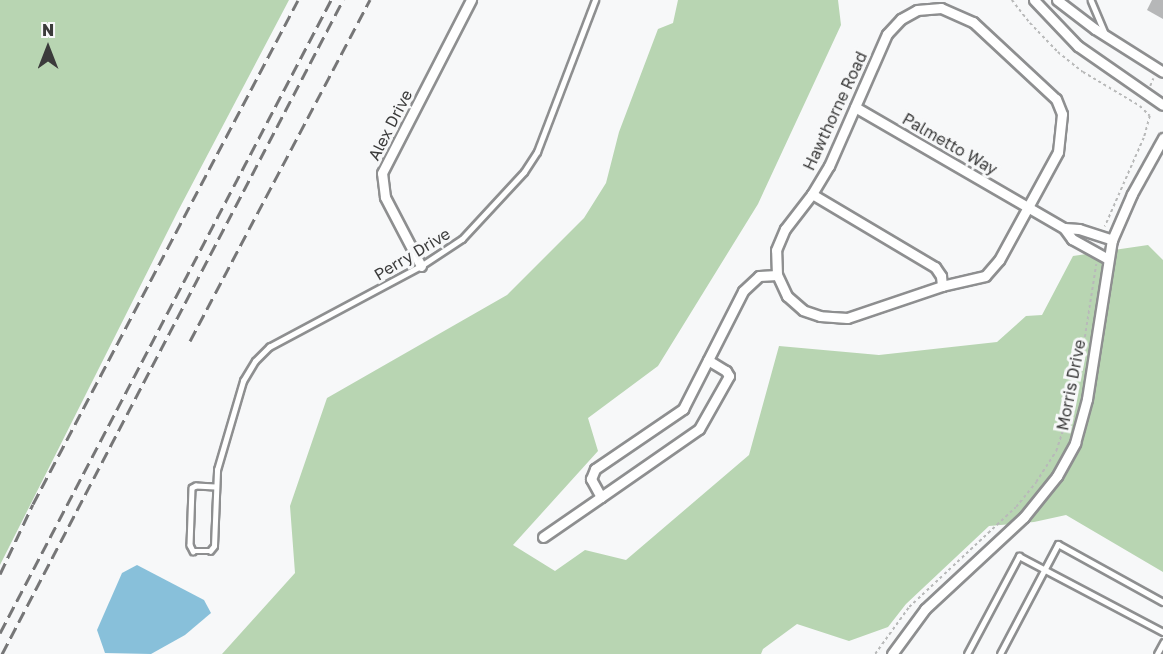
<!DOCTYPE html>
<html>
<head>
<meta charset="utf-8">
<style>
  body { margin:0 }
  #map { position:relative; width:1163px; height:654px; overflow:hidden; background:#f7f8f9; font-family:"Golos Text",sans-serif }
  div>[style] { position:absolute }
  .green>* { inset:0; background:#b8d5b2 }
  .water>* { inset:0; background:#88c0da }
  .building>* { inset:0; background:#b6b7b8 }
  .path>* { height:1.5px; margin-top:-0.75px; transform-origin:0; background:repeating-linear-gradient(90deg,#b8b9b9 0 3px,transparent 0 6px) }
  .roads { filter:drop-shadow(2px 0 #8e8f90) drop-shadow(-2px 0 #8e8f90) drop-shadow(0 2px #8e8f90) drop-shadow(0 -2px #8e8f90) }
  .lane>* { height:4.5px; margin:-2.25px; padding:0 2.25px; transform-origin:2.25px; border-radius:2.25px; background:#fff }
  .street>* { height:9px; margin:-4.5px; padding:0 4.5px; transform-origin:4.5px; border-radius:4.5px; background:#fff }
  .rail>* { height:3px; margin-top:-1.5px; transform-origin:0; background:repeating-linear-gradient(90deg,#767677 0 12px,transparent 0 18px) }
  span { translate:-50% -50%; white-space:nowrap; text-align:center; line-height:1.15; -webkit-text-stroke:6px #f7f8f9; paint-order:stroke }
  .street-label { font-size:16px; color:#3b3b3b }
  .north { position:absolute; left:18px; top:18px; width:60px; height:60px; -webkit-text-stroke:4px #f7f8f9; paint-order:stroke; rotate:0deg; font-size:16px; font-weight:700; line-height:24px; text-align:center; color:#3b3b3b }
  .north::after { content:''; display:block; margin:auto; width:21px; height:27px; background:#3b3b3b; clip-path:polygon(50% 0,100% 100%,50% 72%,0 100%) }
</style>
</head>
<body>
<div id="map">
  <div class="green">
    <div style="clip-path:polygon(0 0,289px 0,178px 211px,0 565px)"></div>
    <div style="clip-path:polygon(678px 0,838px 0,841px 25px,758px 204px,658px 366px,588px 418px,598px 451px,513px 545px,555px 571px,585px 550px,626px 560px,749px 455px,779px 346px,879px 355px,997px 342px,1026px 316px,1042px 315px,1073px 256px,1148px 245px,1163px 260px,1163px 572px,1066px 515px,1034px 522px,989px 526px,906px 604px,888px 627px,849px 641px,797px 624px,763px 649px,761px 654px,222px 654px,295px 573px,290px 506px,327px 398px,507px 295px,584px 218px,606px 183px,619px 132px,658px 29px,673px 23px)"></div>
  </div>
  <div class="water">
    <div style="clip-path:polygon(137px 565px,204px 600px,211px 613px,185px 635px,151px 654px,105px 653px,97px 630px,122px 573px)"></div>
  </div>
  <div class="building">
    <div style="clip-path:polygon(1152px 0,1163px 0,1163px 19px,1147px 10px)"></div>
  </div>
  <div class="path">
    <div style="left:1012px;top:0;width:29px;rotate:52deg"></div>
    <div style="left:1030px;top:23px;width:40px;rotate:46deg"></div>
    <div style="left:1058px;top:52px;width:32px;rotate:39deg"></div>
    <div style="left:1083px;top:72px;width:66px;rotate:30.8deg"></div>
    <div style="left:1140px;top:106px;width:14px;rotate:45deg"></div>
    <div style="left:1150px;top:116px;width:23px;rotate:105deg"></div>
    <div style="left:1144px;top:138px;width:97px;rotate:113.7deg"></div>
    <div style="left:1150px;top:86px;width:8px;rotate:-67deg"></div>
    <div style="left:875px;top:654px;width:58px;rotate:-54.1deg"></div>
    <div style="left:909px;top:607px;width:146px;rotate:-43.1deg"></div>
    <div style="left:1016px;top:507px;width:32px;rotate:-51deg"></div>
    <div style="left:1036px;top:482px;width:37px;rotate:-57deg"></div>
    <div style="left:1056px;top:451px;width:44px;rotate:-71.6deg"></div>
    <div style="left:1070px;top:409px;width:37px;rotate:-76deg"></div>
    <div style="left:1079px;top:373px;width:110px;rotate:-81.1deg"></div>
  </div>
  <div class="roads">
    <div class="lane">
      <div style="left:1091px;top:0;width:36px;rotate:67deg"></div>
      <div style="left:215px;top:487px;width:19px;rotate:-177deg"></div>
      <div style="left:196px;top:486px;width:4px;rotate:153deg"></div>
      <div style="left:192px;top:488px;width:57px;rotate:92deg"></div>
      <div style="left:190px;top:545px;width:7px;rotate:63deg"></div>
      <div style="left:193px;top:551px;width:17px"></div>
      <div style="left:210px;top:551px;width:6px;rotate:-51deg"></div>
      <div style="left:214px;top:546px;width:76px;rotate:-87.7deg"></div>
      <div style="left:217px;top:470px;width:93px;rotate:-73.7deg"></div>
      <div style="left:243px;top:381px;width:23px;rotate:-59deg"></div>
      <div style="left:255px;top:361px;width:20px;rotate:-45deg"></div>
      <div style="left:269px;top:347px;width:172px;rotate:-28.1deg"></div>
      <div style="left:421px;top:266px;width:49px;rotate:-33.4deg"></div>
      <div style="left:462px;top:239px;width:91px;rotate:-47.2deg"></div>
      <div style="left:524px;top:172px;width:24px;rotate:-57deg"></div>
      <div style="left:537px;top:152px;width:163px;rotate:-69.1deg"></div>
      <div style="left:967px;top:654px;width:111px;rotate:-62deg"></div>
      <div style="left:1019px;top:556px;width:163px;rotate:27.8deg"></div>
      <div style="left:1000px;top:654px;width:124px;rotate:-62.2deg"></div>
      <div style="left:1058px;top:544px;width:120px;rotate:28.9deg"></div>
      <div style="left:1157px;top:654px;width:13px;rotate:-61deg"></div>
    </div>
    <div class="street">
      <div style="left:1034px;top:0;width:64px;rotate:46.3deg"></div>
      <div style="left:1078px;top:46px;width:103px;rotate:34.8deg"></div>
      <div style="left:1057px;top:0;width:48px;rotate:37.3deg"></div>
      <div style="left:1095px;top:29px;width:80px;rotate:32.3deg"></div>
      <div style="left:941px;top:8px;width:35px;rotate:24deg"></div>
      <div style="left:973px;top:22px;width:113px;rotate:42.9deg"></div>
      <div style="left:1056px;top:99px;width:16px;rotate:68deg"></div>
      <div style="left:1062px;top:114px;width:38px;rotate:96deg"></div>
      <div style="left:1058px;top:152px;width:123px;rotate:118.6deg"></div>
      <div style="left:999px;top:260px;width:21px;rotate:131deg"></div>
      <div style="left:985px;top:276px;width:44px;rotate:166.9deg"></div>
      <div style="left:942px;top:286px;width:100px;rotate:161.4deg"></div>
      <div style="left:847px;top:318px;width:27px;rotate:-176deg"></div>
      <div style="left:820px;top:316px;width:18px;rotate:-161deg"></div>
      <div style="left:803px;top:310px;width:21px;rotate:-139deg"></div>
      <div style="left:787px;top:296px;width:23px;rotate:-115deg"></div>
      <div style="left:777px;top:275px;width:25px;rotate:-92deg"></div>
      <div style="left:776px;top:250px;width:23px;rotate:-67deg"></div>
      <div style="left:785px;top:229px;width:44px;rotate:-52.4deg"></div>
      <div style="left:812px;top:194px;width:33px;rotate:-59deg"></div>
      <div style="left:829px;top:166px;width:144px;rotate:-66.3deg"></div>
      <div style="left:887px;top:34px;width:21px;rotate:-47deg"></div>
      <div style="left:901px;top:19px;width:18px;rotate:-29deg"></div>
      <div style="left:917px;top:10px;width:24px;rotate:-5deg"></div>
      <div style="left:855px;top:107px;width:241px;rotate:30.1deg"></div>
      <div style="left:1064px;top:228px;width:14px;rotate:54deg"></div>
      <div style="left:1072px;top:239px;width:41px;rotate:29.1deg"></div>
      <div style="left:812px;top:194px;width:143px;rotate:30.7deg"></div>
      <div style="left:935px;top:267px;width:11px;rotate:56deg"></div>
      <div style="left:941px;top:276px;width:10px;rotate:84deg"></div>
      <div style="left:1064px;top:228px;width:15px;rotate:4deg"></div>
      <div style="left:1079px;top:229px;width:35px;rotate:18deg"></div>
      <div style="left:421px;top:266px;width:78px;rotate:-117.6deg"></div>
      <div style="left:385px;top:197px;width:24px;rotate:-97deg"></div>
      <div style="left:382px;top:173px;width:195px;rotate:-62.8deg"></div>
      <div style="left:601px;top:497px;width:119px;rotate:-34.8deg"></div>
      <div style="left:699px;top:429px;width:61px;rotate:-60.5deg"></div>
      <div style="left:729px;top:376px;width:6px;rotate:-121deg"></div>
      <div style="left:726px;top:371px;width:21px;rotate:-149deg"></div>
      <div style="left:543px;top:537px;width:70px;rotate:-34.6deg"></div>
      <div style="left:601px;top:497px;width:21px;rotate:-119deg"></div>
      <div style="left:591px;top:479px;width:11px;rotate:-68deg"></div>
      <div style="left:595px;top:469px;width:107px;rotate:-34.3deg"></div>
      <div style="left:683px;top:409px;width:132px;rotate:-63deg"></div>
      <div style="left:743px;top:291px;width:22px;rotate:-43deg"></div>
      <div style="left:759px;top:276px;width:18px;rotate:-3deg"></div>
      <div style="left:892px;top:654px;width:56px;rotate:-53.7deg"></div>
      <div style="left:925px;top:609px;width:135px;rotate:-42.9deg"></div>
      <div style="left:1024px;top:517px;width:53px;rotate:-51.2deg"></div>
      <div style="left:1057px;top:476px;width:38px;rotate:-61deg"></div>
      <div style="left:1075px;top:443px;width:46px;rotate:-74.7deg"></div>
      <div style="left:1087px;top:399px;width:161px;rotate:-81.1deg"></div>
      <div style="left:1112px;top:240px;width:50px;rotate:-66.5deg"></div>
      <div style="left:1132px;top:194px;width:64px;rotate:-61deg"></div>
    </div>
  </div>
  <div class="rail">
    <div style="left:190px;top:341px;width:386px;rotate:-62.2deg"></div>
    <div style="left:0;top:574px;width:77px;rotate:-64.8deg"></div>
    <div style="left:33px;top:504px;width:569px;rotate:-62.26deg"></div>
    <div style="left:0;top:633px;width:714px;rotate:-62.39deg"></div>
    <div style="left:2px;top:654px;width:738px;rotate:-62.46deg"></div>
  </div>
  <div class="street-label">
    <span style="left:835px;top:111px;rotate:-65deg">Hawthorne Road</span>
    <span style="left:390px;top:125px;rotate:-63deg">Alex Drive</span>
    <span style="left:950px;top:144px;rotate:30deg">Palmetto Way</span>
    <span style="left:412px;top:254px;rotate:-31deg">Perry Drive</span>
    <span style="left:1071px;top:385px;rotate:-79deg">Morris Drive</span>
  </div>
  <div class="north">N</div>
</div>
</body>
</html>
